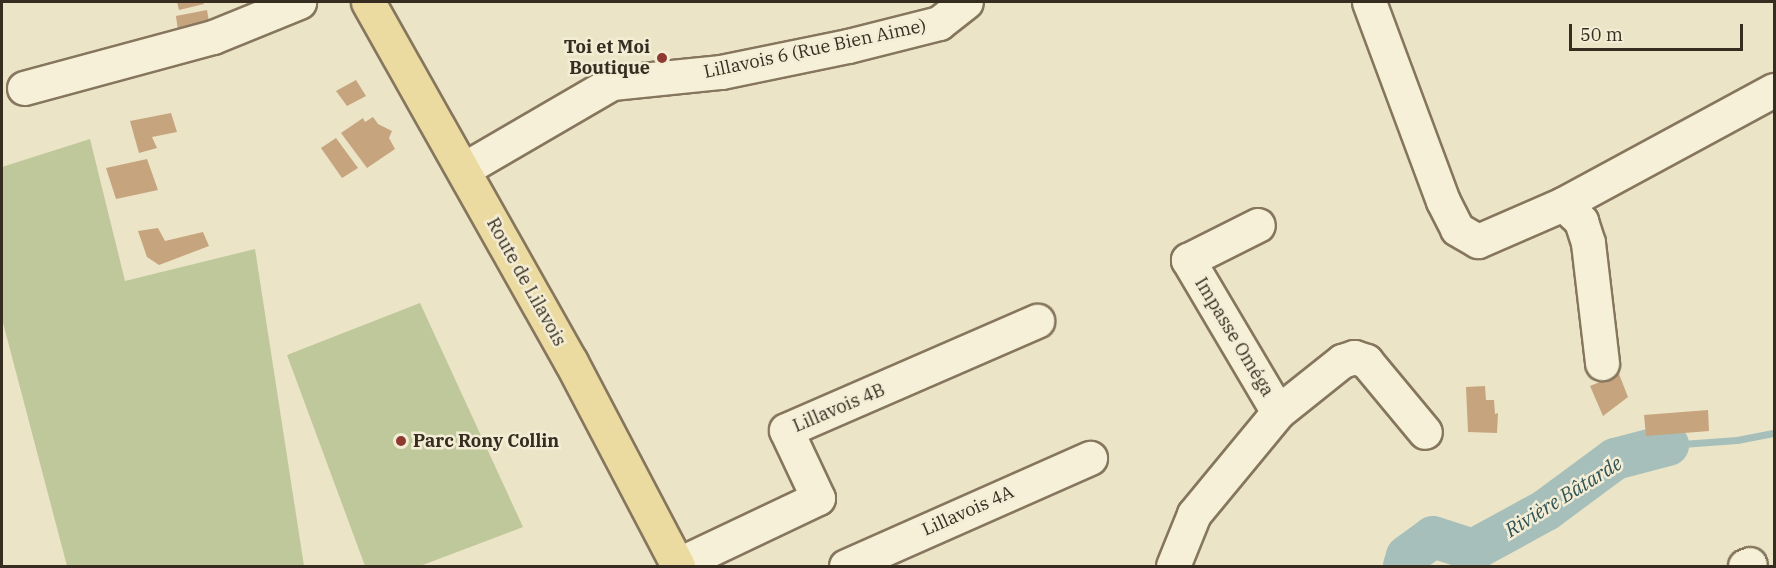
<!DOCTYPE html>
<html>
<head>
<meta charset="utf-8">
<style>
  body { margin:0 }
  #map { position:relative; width:1776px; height:568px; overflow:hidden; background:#ebe4c6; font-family:"IBM Plex Serif",serif }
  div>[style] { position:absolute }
  .green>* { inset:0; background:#bec89a }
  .stream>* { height:7px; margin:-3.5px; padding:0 3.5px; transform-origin:3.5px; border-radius:3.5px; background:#a7bfba }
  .river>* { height:42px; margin:-21px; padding:0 21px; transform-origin:21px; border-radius:21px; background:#a7bfba }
  .building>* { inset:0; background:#c6a47e }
  .roads { filter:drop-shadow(2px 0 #85765d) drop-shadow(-2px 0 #85765d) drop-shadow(0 2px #85765d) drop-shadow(0 -2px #85765d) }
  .minor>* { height:33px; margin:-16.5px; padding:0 16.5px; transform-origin:16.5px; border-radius:16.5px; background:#f6f0d8 }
  .major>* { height:33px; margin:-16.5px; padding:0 16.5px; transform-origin:16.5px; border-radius:16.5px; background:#ebdba0 }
  .dots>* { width:16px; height:16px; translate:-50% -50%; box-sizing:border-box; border:3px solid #f3edd5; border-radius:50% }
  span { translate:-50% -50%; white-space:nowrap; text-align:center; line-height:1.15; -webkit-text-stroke:5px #f3edd5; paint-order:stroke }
  .poi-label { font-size:18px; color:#362d20; font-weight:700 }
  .right { translate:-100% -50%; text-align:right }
  .left { translate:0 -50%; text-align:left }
  .street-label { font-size:18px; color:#362d20 }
  .water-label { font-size:20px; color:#305355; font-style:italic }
  .frame { position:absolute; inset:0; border:3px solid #362d20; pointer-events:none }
  .scale { position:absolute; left:1569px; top:24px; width:174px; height:27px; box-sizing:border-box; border:3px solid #362d20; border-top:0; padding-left:8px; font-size:18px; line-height:21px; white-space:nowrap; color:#362d20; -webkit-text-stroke:4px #f3edd5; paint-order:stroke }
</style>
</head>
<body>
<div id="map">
  <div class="green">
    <div style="clip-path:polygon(90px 139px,125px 281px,255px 249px,304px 566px,67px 566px,2px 319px,2px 167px)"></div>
    <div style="clip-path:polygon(420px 303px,523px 527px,420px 566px,365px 566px,287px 355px)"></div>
  </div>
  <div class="stream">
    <div style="left:1668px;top:445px;width:69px;rotate:-4.1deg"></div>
    <div style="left:1737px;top:440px;width:38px;rotate:-11deg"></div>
  </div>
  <div class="river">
    <div style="left:1404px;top:566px;width:10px;rotate:-73deg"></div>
    <div style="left:1407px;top:556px;width:32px;rotate:-36deg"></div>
    <div style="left:1433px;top:537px;width:42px;rotate:18deg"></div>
    <div style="left:1473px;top:550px;width:83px;rotate:-28.7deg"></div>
    <div style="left:1546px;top:510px;width:86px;rotate:-36.5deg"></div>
    <div style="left:1615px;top:459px;width:55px;rotate:-14.8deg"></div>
  </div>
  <div class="building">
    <div style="clip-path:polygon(177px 2px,203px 2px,204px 4px,179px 10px)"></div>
    <div style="clip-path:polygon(207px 10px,211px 33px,179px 39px,176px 16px)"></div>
    <div style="clip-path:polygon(356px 80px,366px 96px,347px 106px,336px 91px)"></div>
    <div style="clip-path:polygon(171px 113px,177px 132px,152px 137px,157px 148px,139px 153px,130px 121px)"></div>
    <div style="clip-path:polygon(373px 117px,378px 124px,392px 131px,389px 138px,395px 149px,367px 168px,341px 133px,363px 118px,365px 122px)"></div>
    <div style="clip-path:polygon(336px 138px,358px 168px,342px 178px,321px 148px)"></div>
    <div style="clip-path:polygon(147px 159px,158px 190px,116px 199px,106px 168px)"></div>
    <div style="clip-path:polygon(158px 228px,165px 241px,203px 232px,209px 246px,159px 265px,147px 257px,138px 231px)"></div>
    <div style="clip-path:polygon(1619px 374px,1628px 397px,1603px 416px,1590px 386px)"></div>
    <div style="clip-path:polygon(1485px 386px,1486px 400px,1494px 400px,1495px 414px,1498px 413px,1497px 433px,1468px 432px,1466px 387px)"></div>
    <div style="clip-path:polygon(1708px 410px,1709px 431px,1646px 436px,1644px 415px)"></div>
  </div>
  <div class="roads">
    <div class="minor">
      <div style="left:1369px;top:2px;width:212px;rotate:69.6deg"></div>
      <div style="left:1443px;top:201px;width:31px;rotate:63deg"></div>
      <div style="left:1457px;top:229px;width:24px;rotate:30deg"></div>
      <div style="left:1478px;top:241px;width:93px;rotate:-23.5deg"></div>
      <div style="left:1563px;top:204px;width:240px;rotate:-28.4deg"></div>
      <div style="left:24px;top:88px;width:196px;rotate:-15.1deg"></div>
      <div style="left:213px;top:37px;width:93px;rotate:-22.1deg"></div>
      <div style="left:464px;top:169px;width:171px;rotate:-30.2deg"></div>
      <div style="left:612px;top:83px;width:110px;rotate:-5.8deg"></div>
      <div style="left:721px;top:72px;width:130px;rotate:-11.6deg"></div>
      <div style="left:848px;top:46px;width:94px;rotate:-14.2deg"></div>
      <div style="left:939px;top:23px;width:34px;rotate:-38deg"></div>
      <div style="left:1563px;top:204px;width:25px;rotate:43deg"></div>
      <div style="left:1581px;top:221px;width:23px;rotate:72deg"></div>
      <div style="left:1588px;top:243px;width:121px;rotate:83.3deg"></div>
      <div style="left:1278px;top:412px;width:82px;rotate:-38.6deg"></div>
      <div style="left:1342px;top:361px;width:13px;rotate:-18deg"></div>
      <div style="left:1354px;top:357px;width:13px;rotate:18deg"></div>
      <div style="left:1366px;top:361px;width:92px;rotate:50.3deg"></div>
      <div style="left:677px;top:565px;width:156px;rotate:-25.4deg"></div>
      <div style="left:818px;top:498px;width:75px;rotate:-115.2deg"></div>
      <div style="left:786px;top:430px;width:274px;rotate:-23.5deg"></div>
      <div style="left:846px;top:566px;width:267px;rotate:-23.9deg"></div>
      <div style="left:1173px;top:566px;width:56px;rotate:-68deg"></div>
      <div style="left:1194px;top:514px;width:132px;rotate:-50.5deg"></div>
      <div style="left:1278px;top:412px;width:177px;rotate:-120.6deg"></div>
      <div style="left:1188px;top:260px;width:78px;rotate:-26.6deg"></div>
      <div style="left:1745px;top:566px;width:5px;rotate:-22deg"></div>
    </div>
    <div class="major">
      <div style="left:368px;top:2px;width:413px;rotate:60.6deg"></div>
      <div style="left:571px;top:362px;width:230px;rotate:62.3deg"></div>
    </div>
  </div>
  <div class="dots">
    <div style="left:662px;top:58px;background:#8f3a31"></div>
    <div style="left:401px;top:441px;background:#8f3a31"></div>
  </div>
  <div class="poi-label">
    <span class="right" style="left:650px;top:58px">Toi et Moi<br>Boutique</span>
    <span class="left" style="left:413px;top:441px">Parc Rony Collin</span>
  </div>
  <div class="street-label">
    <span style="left:815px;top:49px;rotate:-12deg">Lillavois 6 (Rue Bien Aime)</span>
    <span style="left:526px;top:282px;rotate:61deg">Route de Lilavois</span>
    <span style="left:1234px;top:337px;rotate:59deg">Impasse Oméga</span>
    <span style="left:839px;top:408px;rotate:-23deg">Lillavois 4B</span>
    <span style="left:968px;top:511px;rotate:-24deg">Lillavois 4A</span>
  </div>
  <div class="water-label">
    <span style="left:1563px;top:496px;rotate:-32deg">Rivière Bâtarde</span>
  </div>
  <div class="frame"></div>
  <div class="scale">50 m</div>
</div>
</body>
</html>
